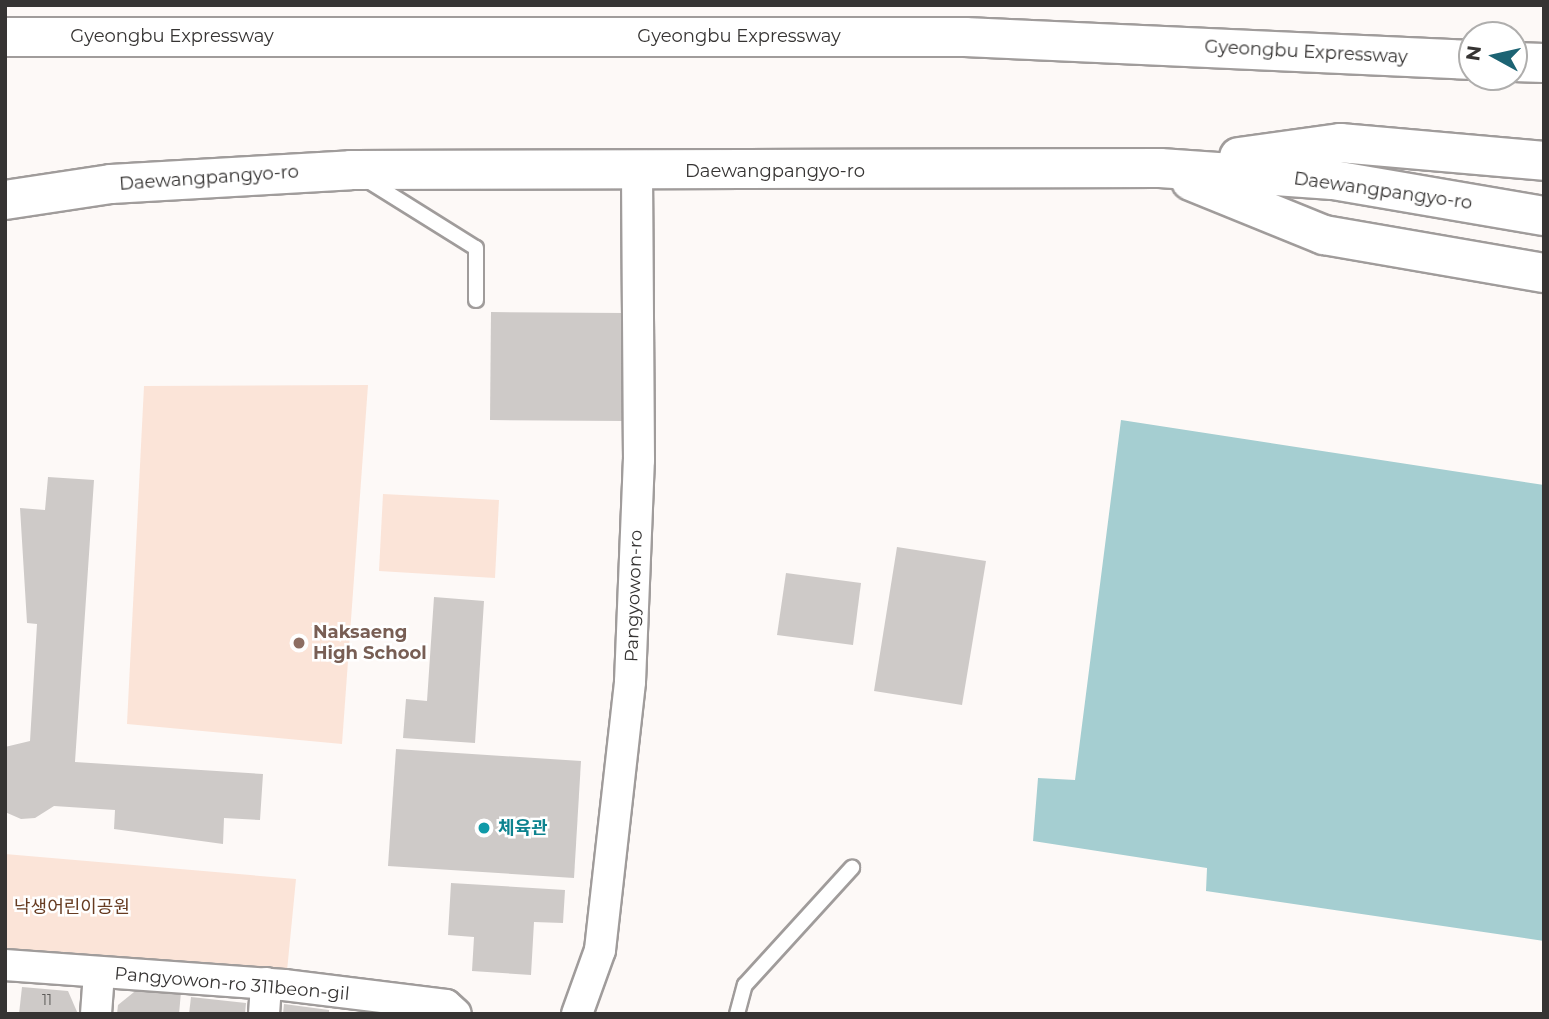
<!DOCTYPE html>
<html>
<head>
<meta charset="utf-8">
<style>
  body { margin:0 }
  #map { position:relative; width:1549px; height:1019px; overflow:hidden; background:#fdf9f7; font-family:Montserrat,"Noto Sans KR",sans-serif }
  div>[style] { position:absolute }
  .green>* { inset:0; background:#fbe4d8 }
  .water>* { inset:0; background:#a5ced1 }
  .building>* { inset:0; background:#cecac8 }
  .roads { filter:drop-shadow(2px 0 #a09c9b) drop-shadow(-2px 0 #a09c9b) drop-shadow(0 2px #a09c9b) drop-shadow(0 -2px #a09c9b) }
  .lane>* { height:14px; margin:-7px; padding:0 7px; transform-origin:7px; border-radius:7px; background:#fff }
  .street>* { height:30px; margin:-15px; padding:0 15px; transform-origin:15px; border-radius:15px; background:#fff }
  .primary>* { height:38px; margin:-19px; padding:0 19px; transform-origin:19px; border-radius:19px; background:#fff }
  .highway>* { height:38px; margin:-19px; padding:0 19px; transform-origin:19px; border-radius:19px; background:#fff }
  .dots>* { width:19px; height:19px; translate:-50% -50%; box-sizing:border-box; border:4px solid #fff; border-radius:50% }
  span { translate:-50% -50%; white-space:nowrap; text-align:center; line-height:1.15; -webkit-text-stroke:5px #fff; paint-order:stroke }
  .number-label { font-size:14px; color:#5c5a58 }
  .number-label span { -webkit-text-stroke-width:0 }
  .street-label { font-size:18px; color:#363433 }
  .education-label { font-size:18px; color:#785e54; font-weight:700 }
  .left { translate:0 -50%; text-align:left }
  .culture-label { font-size:18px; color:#0d838f; font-weight:700 }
  .park-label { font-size:18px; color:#663b21 }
  .frame { position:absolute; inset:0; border:7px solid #363433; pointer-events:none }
  .north { position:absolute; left:1458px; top:21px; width:70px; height:70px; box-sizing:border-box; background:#fff; border:2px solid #afaead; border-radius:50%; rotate:278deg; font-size:19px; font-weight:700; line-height:28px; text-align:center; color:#363433 }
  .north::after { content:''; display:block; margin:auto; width:24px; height:32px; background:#1c6373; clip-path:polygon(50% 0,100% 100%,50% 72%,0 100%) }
</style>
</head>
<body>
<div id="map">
  <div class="green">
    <div style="clip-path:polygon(368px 385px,342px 744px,127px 724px,144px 386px)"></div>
    <div style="clip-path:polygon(383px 494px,499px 500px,495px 578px,379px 571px)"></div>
    <div style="clip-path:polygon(5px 854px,296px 879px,287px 971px,5px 949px)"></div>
  </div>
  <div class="water">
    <div style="clip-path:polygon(1121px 420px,1544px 485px,1544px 941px,1206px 891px,1207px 868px,1033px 841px,1038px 778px,1075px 780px)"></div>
  </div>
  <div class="building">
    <div style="clip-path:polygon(491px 312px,625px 313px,623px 421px,490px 420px)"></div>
    <div style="clip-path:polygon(48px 477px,94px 480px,75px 762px,263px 774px,260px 820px,224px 818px,223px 844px,114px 829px,115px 810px,54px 806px,35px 818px,21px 819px,5px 812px,5px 747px,30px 741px,37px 624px,27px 623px,20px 508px,45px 510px)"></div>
    <div style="clip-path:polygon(897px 547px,986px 561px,962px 705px,874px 691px)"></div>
    <div style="clip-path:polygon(786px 573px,861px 583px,853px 645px,777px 635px)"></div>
    <div style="clip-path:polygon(434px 597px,484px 601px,475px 743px,403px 738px,406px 699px,427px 701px)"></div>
    <div style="clip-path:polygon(396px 749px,581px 761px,574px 878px,388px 866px)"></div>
    <div style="clip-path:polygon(451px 883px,565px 890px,563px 923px,534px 922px,531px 975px,472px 971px,474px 937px,448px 935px)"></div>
    <div style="clip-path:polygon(22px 987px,68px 991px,78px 1014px,19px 1014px)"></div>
    <div style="clip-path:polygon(139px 988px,181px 992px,179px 1014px,117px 1014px,118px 1005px)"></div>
    <div style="clip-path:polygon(191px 997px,246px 1003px,245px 1014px,189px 1014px)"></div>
    <div style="clip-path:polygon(284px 1004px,329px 1010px,329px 1014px,283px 1014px)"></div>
  </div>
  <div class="roads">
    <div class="lane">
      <div style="left:367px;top:180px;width:128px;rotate:32deg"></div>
      <div style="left:476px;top:248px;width:52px;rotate:90deg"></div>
      <div style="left:737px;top:1014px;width:30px;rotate:-75deg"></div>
      <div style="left:745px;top:985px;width:159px;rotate:-47.6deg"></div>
    </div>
    <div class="street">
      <div style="left:5px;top:965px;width:280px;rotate:4.1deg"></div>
      <div style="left:284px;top:985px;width:163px;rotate:7deg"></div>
      <div style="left:446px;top:1005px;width:13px;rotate:42deg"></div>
      <div style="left:96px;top:1014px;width:41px;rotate:-85.8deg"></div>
      <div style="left:264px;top:1014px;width:31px;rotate:-86deg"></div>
      <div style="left:577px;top:1014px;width:68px;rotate:-70.2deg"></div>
      <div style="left:600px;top:950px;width:270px;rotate:-83.6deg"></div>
      <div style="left:630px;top:682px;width:222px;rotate:-87.7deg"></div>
      <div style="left:639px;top:460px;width:288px;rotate:-90.4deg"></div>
    </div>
    <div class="primary">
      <div style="left:1239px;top:157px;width:102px;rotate:-7.9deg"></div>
      <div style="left:1340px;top:143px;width:205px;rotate:5deg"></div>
      <div style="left:1191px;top:181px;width:144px;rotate:22.1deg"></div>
      <div style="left:1324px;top:235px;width:223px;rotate:9.8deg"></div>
      <div style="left:5px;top:200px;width:107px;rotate:-8.6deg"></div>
      <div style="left:111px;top:184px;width:240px;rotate:-3.3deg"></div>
      <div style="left:351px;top:170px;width:809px;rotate:-0.14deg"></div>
      <div style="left:1160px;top:168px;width:173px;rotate:4deg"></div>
      <div style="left:1333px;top:180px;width:214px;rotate:9.7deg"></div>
    </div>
    <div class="highway">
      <div style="left:5px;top:37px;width:960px"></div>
      <div style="left:965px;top:37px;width:508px;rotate:2.6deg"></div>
      <div style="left:1514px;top:62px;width:30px;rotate:2deg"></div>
    </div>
  </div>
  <div class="dots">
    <div style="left:299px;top:643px;background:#8d6e63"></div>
    <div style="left:484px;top:828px;background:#0f9aa8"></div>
  </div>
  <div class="number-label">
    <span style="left:47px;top:1000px">11</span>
  </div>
  <div class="street-label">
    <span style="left:172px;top:36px">Gyeongbu Expressway</span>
    <span style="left:739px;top:36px">Gyeongbu Expressway</span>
    <span style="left:1306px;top:52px;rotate:3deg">Gyeongbu Expressway</span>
    <span style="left:775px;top:171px">Daewangpangyo-ro</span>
    <span style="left:209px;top:178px;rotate:-4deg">Daewangpangyo-ro</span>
    <span style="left:1383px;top:191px;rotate:8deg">Daewangpangyo-ro</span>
    <span style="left:634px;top:596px;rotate:-88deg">Pangyowon-ro</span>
    <span style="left:232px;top:984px;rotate:5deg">Pangyowon-ro 311beon-gil</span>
  </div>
  <div class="education-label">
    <span class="left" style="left:313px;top:643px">Naksaeng<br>High School</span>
  </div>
  <div class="culture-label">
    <span class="left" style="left:498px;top:828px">체육관</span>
  </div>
  <div class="park-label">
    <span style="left:72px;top:907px">낙생어린이공원</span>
  </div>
  <div class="frame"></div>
  <div class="north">N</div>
</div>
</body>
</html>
